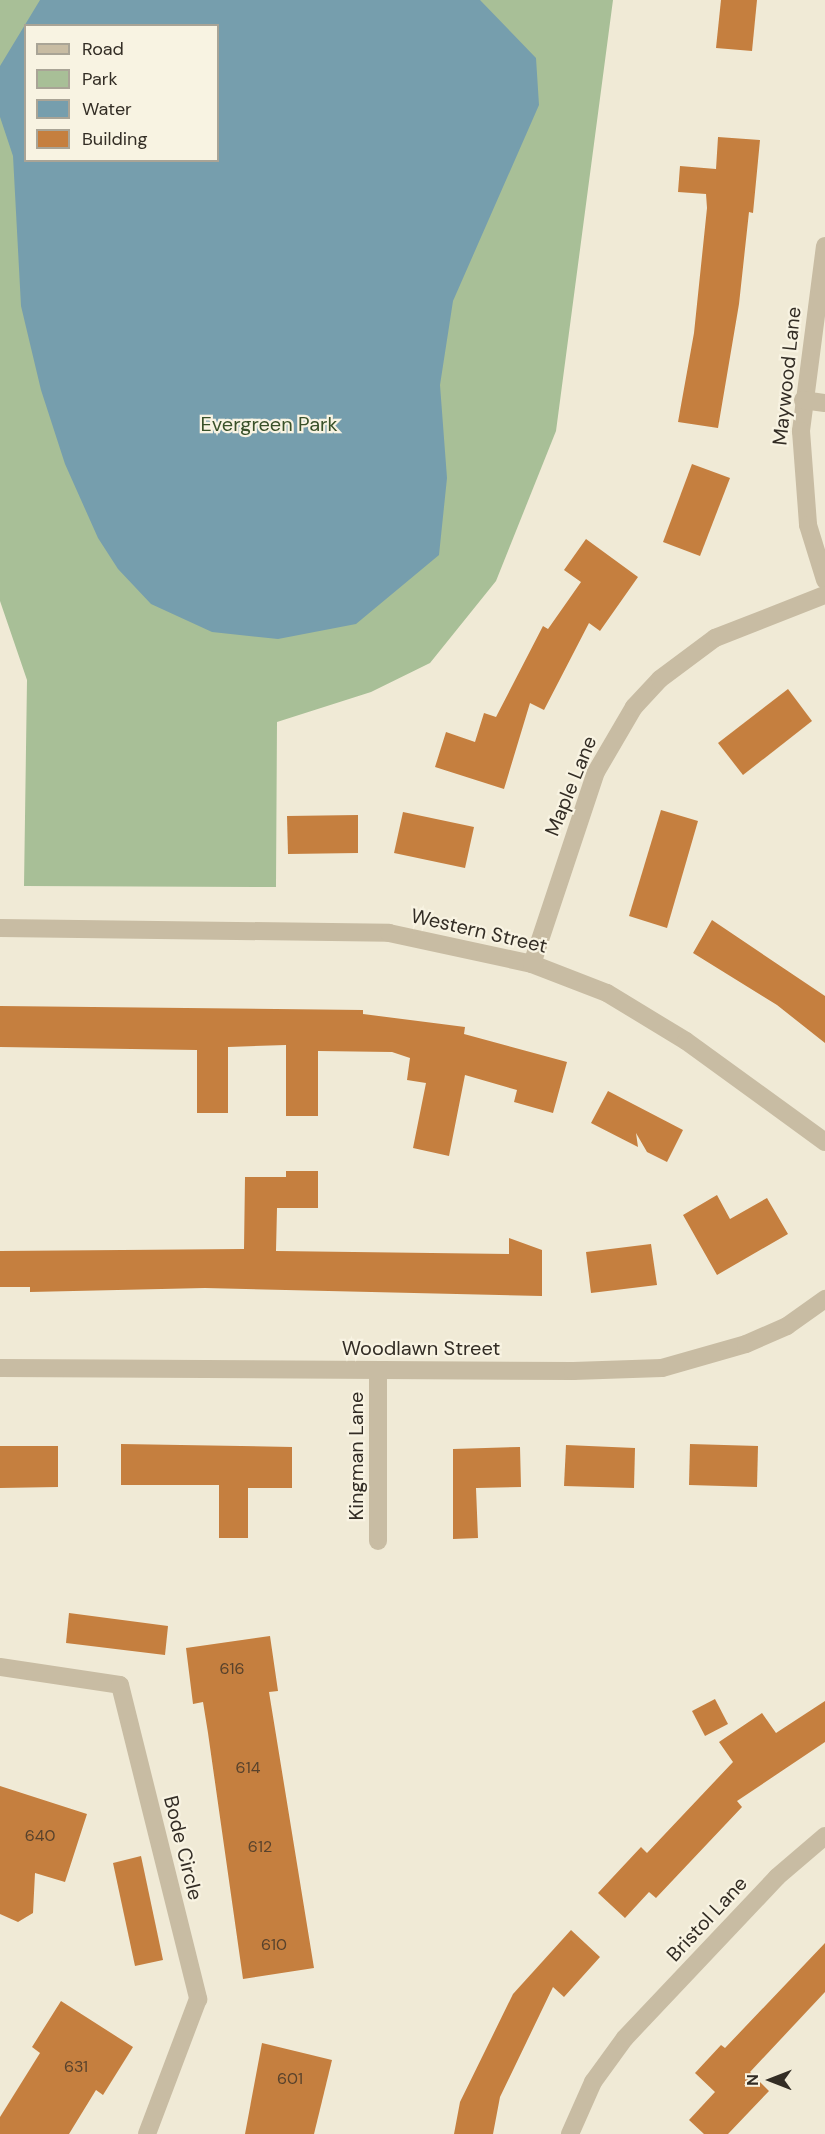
<!DOCTYPE html>
<html>
<head>
<meta charset="utf-8">
<style>
  body { margin:0 }
  #map { position:relative; width:825px; height:2134px; overflow:hidden; background:#f0ead6; font-family:"DM Sans",sans-serif }
  div>[style] { position:absolute }
  .green>* { inset:0; background:#a8bf97 }
  .water>* { inset:0; background:#769ead }
  .building>* { inset:0; background:#c57f3f }
  .street>* { height:18px; margin:-9px; padding:0 9px; transform-origin:9px; border-radius:9px; background:#c8bca3 }
  span { translate:-50% -50%; white-space:nowrap; text-align:center; line-height:1.15; -webkit-text-stroke:4.5px #f8f3e2; paint-order:stroke }
  .number-label { font-size:16px; color:#58422c }
  .number-label span { -webkit-text-stroke-width:0 }
  .street-label { font-size:20px; color:#332d25 }
  .park-label { font-size:20px; color:#395129 }
  .legend { position:absolute; left:24px; top:24px; width:195px; height:138px; box-sizing:border-box; background:#f8f3e2; border:2px solid #a9a496; margin:0; padding:8px 10px; list-style:none; font-size:18px; color:#332d25 }
  .legend li { display:flex; align-items:center; gap:12px; height:30px }
  .legend b { width:30px; border:2px solid #a9a496 }
  .north { position:absolute; left:741px; top:2050px; width:60px; height:60px; -webkit-text-stroke:4px #f8f3e2; paint-order:stroke; rotate:270deg; font-size:16px; font-weight:700; line-height:24px; text-align:center; color:#332d25 }
  .north::after { content:''; display:block; margin:auto; width:21px; height:27px; background:#332d25; clip-path:polygon(50% 0,100% 100%,50% 72%,0 100%) }
</style>
</head>
<body>
<div id="map">
  <div class="green">
    <div style="clip-path:polygon(evenodd,0 0,613px 0,556px 431px,496px 581px,430px 663px,371px 692px,277px 722px,276px 887px,24px 886px,27px 680px,0 601px,0 0,26px 26px,218px 26px,218px 160px,26px 160px,26px 26px)"></div>
  </div>
  <div class="water">
    <div style="clip-path:polygon(evenodd,40px 0,480px 0,536px 58px,539px 105px,453px 301px,440px 385px,447px 478px,439px 555px,356px 624px,278px 639px,212px 632px,151px 604px,118px 569px,98px 538px,65px 464px,41px 390px,21px 306px,13px 156px,0 117px,0 66px,40px 0,26px 26px,218px 26px,218px 160px,26px 160px,26px 26px)"></div>
  </div>
  <div class="building">
    <div style="clip-path:polygon(721px 0,757px 0,752px 51px,716px 48px)"></div>
    <div style="clip-path:polygon(718px 137px,760px 140px,753px 213px,749px 212px,739px 304px,718px 428px,678px 422px,694px 333px,707px 208px,706px 194px,678px 192px,680px 166px,716px 169px)"></div>
    <div style="clip-path:polygon(692px 464px,730px 478px,700px 556px,663px 542px)"></div>
    <div style="clip-path:polygon(586px 539px,638px 577px,600px 631px,589px 623px,544px 710px,530px 703px,504px 789px,435px 767px,446px 732px,475px 742px,484px 713px,496px 717px,543px 626px,548px 629px,581px 582px,564px 570px)"></div>
    <div style="clip-path:polygon(788px 689px,812px 721px,743px 775px,718px 743px)"></div>
    <div style="clip-path:polygon(661px 810px,698px 821px,667px 928px,629px 916px)"></div>
    <div style="clip-path:polygon(403px 812px,474px 827px,465px 868px,394px 853px)"></div>
    <div style="clip-path:polygon(358px 815px,358px 853px,288px 854px,287px 816px)"></div>
    <div style="clip-path:polygon(712px 920px,825px 996px,825px 1043px,777px 1005px,693px 953px)"></div>
    <div style="clip-path:polygon(0 1006px,363px 1010px,363px 1014px,465px 1027px,464px 1034px,567px 1062px,553px 1113px,514px 1102px,517px 1090px,465px 1075px,449px 1156px,413px 1148px,426px 1083px,407px 1080px,410px 1058px,392px 1052px,318px 1051px,318px 1116px,286px 1116px,286px 1045px,228px 1047px,228px 1113px,197px 1113px,197px 1050px,0 1047px)"></div>
    <div style="clip-path:polygon(608px 1091px,683px 1130px,667px 1162px,647px 1152px,636px 1133px,638px 1147px,591px 1123px)"></div>
    <div style="clip-path:polygon(286px 1171px,318px 1171px,318px 1208px,277px 1208px,276px 1251px,509px 1254px,509px 1238px,542px 1250px,542px 1296px,205px 1288px,30px 1292px,30px 1287px,0 1287px,0 1251px,244px 1249px,245px 1177px,286px 1177px)"></div>
    <div style="clip-path:polygon(717px 1195px,730px 1219px,767px 1198px,788px 1234px,717px 1275px,683px 1215px)"></div>
    <div style="clip-path:polygon(651px 1244px,657px 1285px,591px 1293px,586px 1252px)"></div>
    <div style="clip-path:polygon(121px 1444px,292px 1447px,292px 1488px,248px 1488px,248px 1538px,219px 1538px,219px 1485px,121px 1485px)"></div>
    <div style="clip-path:polygon(690px 1444px,758px 1446px,757px 1487px,689px 1485px)"></div>
    <div style="clip-path:polygon(566px 1445px,635px 1448px,634px 1488px,564px 1486px)"></div>
    <div style="clip-path:polygon(0 1446px,58px 1446px,58px 1487px,0 1488px)"></div>
    <div style="clip-path:polygon(520px 1447px,521px 1487px,476px 1488px,478px 1538px,453px 1539px,453px 1449px)"></div>
    <div style="clip-path:polygon(69px 1613px,168px 1626px,165px 1655px,66px 1643px)"></div>
    <div style="clip-path:polygon(270px 1636px,278px 1691px,269px 1692px,314px 1968px,243px 1979px,208px 1733px,203px 1702px,193px 1704px,186px 1648px)"></div>
    <div style="clip-path:polygon(715px 1699px,728px 1724px,705px 1736px,692px 1711px)"></div>
    <div style="clip-path:polygon(825px 1701px,825px 1742px,737px 1801px,742px 1807px,656px 1898px,649px 1892px,625px 1918px,598px 1893px,641px 1847px,647px 1853px,733px 1762px,719px 1742px,762px 1713px,776px 1733px)"></div>
    <div style="clip-path:polygon(0 1786px,87px 1814px,65px 1882px,35px 1873px,33px 1913px,18px 1922px,0 1914px)"></div>
    <div style="clip-path:polygon(141px 1856px,163px 1960px,135px 1966px,113px 1863px)"></div>
    <div style="clip-path:polygon(571px 1930px,600px 1957px,564px 1997px,553px 1987px,500px 2097px,493px 2134px,454px 2134px,460px 2102px,513px 1994px)"></div>
    <div style="clip-path:polygon(825px 1943px,825px 1992px,750px 2072px,769px 2091px,728px 2134px,704px 2134px,689px 2120px,715px 2092px,695px 2073px,721px 2045px,725px 2048px)"></div>
    <div style="clip-path:polygon(61px 2001px,133px 2047px,103px 2095px,96px 2090px,69px 2134px,0 2134px,0 2117px,40px 2053px,32px 2047px)"></div>
    <div style="clip-path:polygon(262px 2043px,332px 2060px,314px 2134px,245px 2134px)"></div>
  </div>
  <div class="street">
    <div style="left:825px;top:246px;width:187px;rotate:97.4deg"></div>
    <div style="left:801px;top:431px;width:94px;rotate:85.7deg"></div>
    <div style="left:808px;top:525px;width:58px;rotate:72.8deg"></div>
    <div style="left:803px;top:400px;width:22px;rotate:8deg"></div>
    <div style="left:0;top:928px;width:389px;rotate:0.7deg"></div>
    <div style="left:389px;top:933px;width:146px;rotate:12.2deg"></div>
    <div style="left:532px;top:964px;width:80px;rotate:21.1deg"></div>
    <div style="left:607px;top:993px;width:92px;rotate:31.3deg"></div>
    <div style="left:686px;top:1041px;width:172px;rotate:36deg"></div>
    <div style="left:532px;top:964px;width:202px;rotate:-71.6deg"></div>
    <div style="left:596px;top:772px;width:75px;rotate:-59.7deg"></div>
    <div style="left:634px;top:707px;width:38px;rotate:-47deg"></div>
    <div style="left:660px;top:679px;width:69px;rotate:-36.7deg"></div>
    <div style="left:715px;top:638px;width:118px;rotate:-21.4deg"></div>
    <div style="left:0;top:1368px;width:573px;rotate:0.3deg"></div>
    <div style="left:573px;top:1371px;width:89px;rotate:-1.9deg"></div>
    <div style="left:662px;top:1368px;width:87px;rotate:-15.9deg"></div>
    <div style="left:746px;top:1344px;width:45px;rotate:-23.7deg"></div>
    <div style="left:787px;top:1326px;width:47px;rotate:-35.4deg"></div>
    <div style="left:378px;top:1371px;width:170px;rotate:90deg"></div>
    <div style="left:0;top:1667px;width:121px;rotate:8.5deg"></div>
    <div style="left:120px;top:1685px;width:324px;rotate:76deg"></div>
    <div style="left:198px;top:1999px;width:144px;rotate:110.7deg"></div>
    <div style="left:570px;top:2134px;width:57px;rotate:-66.1deg"></div>
    <div style="left:593px;top:2082px;width:54px;rotate:-54deg"></div>
    <div style="left:625px;top:2038px;width:221px;rotate:-46.6deg"></div>
    <div style="left:777px;top:1877px;width:63px;rotate:-40.5deg"></div>
  </div>
  <div class="number-label">
    <span style="left:232px;top:1669px">616</span>
    <span style="left:248px;top:1768px">614</span>
    <span style="left:40px;top:1836px">640</span>
    <span style="left:260px;top:1847px">612</span>
    <span style="left:274px;top:1945px">610</span>
    <span style="left:76px;top:2067px">631</span>
    <span style="left:290px;top:2079px">601</span>
  </div>
  <div class="street-label">
    <span style="left:787px;top:376px;rotate:-84deg">Maywood Lane</span>
    <span style="left:571px;top:786px;rotate:-68deg">Maple Lane</span>
    <span style="left:479px;top:931px;rotate:13deg">Western Street</span>
    <span style="left:421px;top:1348px">Woodlawn Street</span>
    <span style="left:356px;top:1456px;rotate:-90deg">Kingman Lane</span>
    <span style="left:183px;top:1848px;rotate:76deg">Bode Circle</span>
    <span style="left:707px;top:1919px;rotate:-47deg">Bristol Lane</span>
  </div>
  <div class="park-label">
    <span style="left:269px;top:424px">Evergreen Park</span>
  </div>
  <ul class="legend">
  <li><b style="height:8px;background:#c8bca3"></b>Road</li>
  <li><b style="height:16px;background:#a8bf97"></b>Park</li>
  <li><b style="height:16px;background:#769ead"></b>Water</li>
  <li><b style="height:16px;background:#c57f3f"></b>Building</li>
  </ul>
  <div class="north">N</div>
</div>
</body>
</html>
